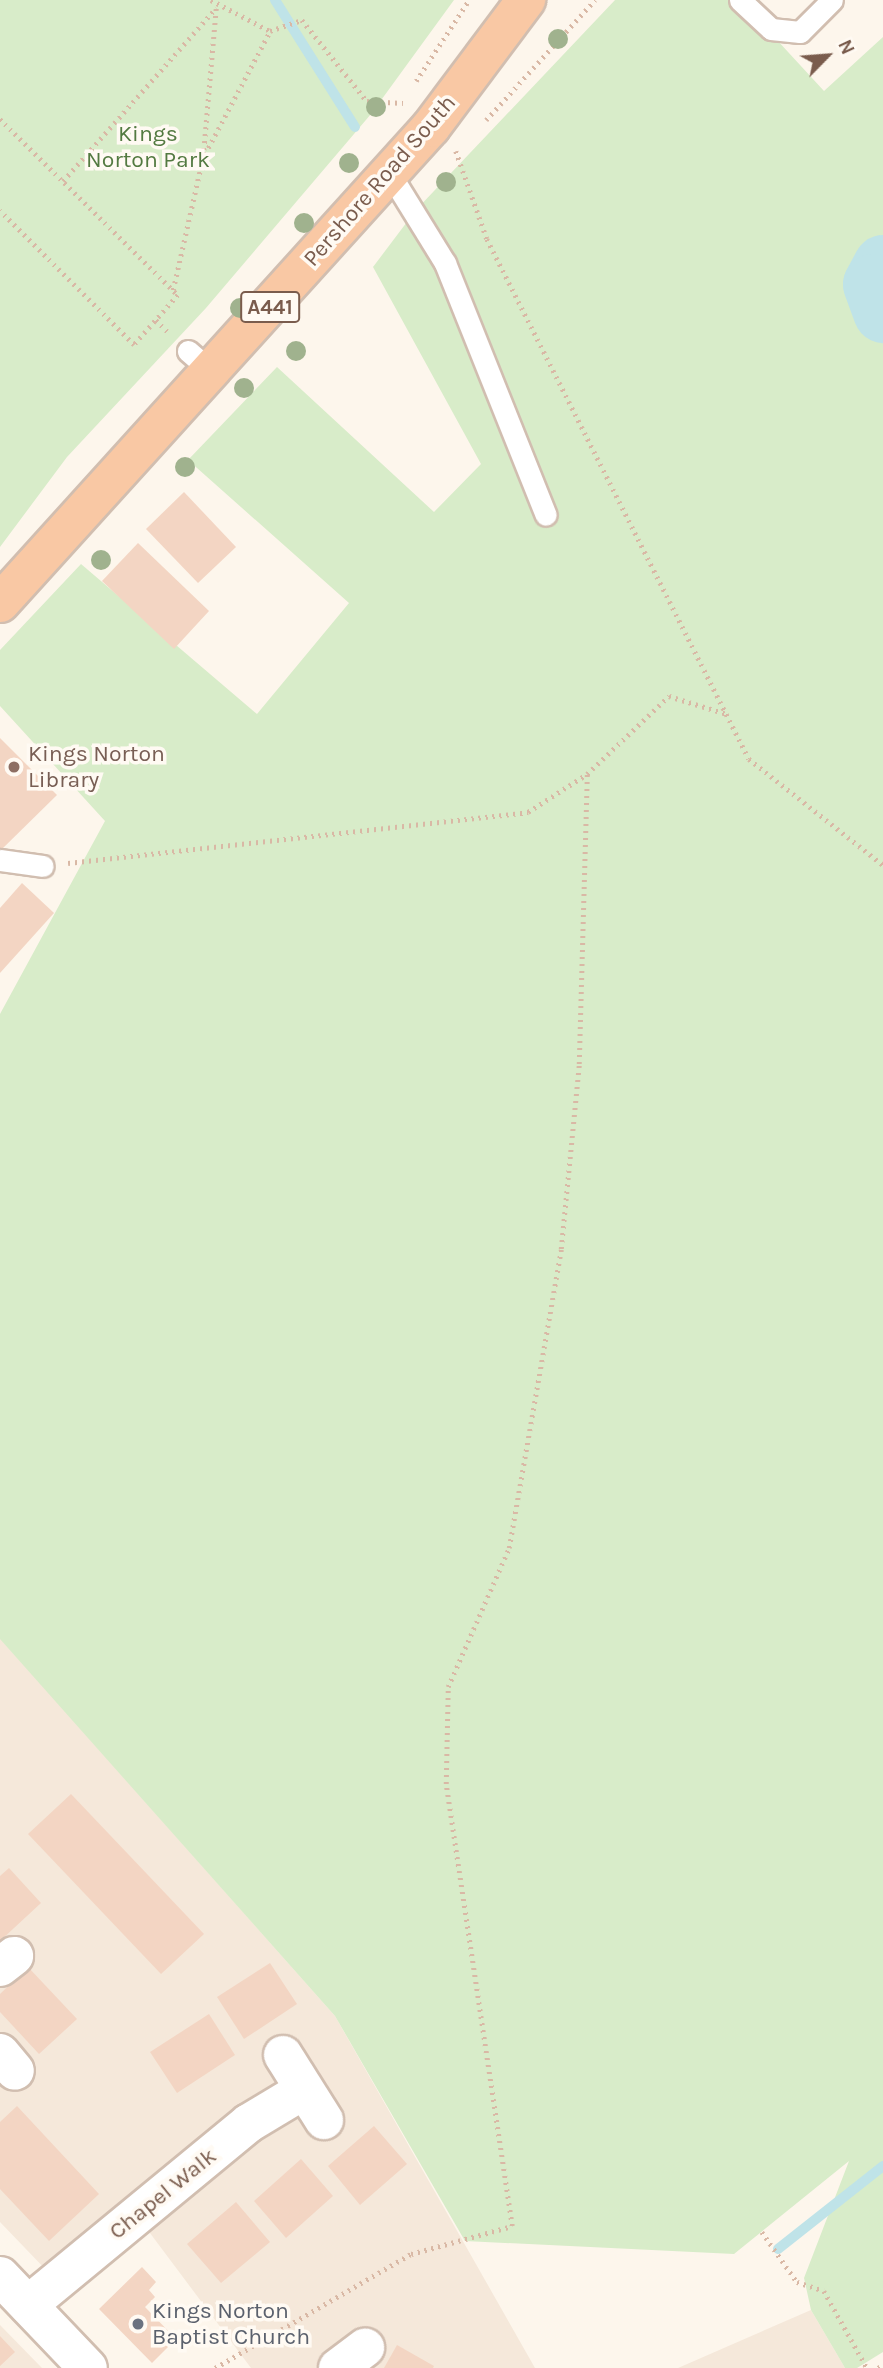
<!DOCTYPE html>
<html>
<head>
<meta charset="utf-8">
<style>
  body { margin:0 }
  #map { position:relative; width:883px; height:2368px; overflow:hidden; background:#fdf6ec; font-family:Karla,sans-serif }
  div>[style] { position:absolute }
  .residential>* { inset:0; background:#f5e8da }
  .green>* { inset:0; background:#d8ecc9 }
  .stream>* { height:10px; margin:-5px; padding:0 5px; transform-origin:5px; border-radius:5px; background:#bfe3e8 }
  .river>* { height:61px; margin:-30.5px; padding:0 30.5px; transform-origin:30.5px; border-radius:30.5px; background:#bfe3e8 }
  .building>* { inset:0; background:#f3d5c3 }
  .path>* { height:4.5px; margin-top:-2.25px; transform-origin:0; background:repeating-linear-gradient(90deg,#d9b8a5 0 2px,transparent 0 7px) }
  .roads { filter:drop-shadow(2px 0 #d1beb0) drop-shadow(-2px 0 #d1beb0) drop-shadow(0 2px #d1beb0) drop-shadow(0 -2px #d1beb0) }
  .service>* { height:21px; margin:-10.5px; padding:0 10.5px; transform-origin:10.5px; border-radius:10.5px; background:#fff }
  .minor>* { height:38px; margin:-19px; padding:0 19px; transform-origin:19px; border-radius:19px; background:#fff }
  .tertiary>* { height:38px; margin:-19px; padding:0 19px; transform-origin:19px; border-radius:19px; background:#fff }
  .trunk>* { height:38px; margin:-19px; padding:0 19px; transform-origin:19px; border-radius:19px; background:#f9c8a4 }
  .trees>* { width:20px; height:20px; margin:-10px; border-radius:50%; background:#a0b28e }
  .dots>* { width:19px; height:19px; translate:-50% -50%; box-sizing:border-box; border:4px solid #fffaf3; border-radius:50% }
  span { translate:-50% -50%; white-space:nowrap; text-align:center; line-height:1.15; -webkit-text-stroke:7px #fffaf3; paint-order:stroke }
  .shield-label span { padding:2px 5px; background:#fffaf3; border:2px solid; border-radius:5px; -webkit-text-stroke-width:0 }
  .shield-label { font-size:21px; color:#7a5c4d; font-weight:700 }
  .park-label { font-size:23px; color:#537a41 }
  .street-label { font-size:23px; color:#7a5c4d }
  .education-label { font-size:23px; color:#785e54 }
  .left { translate:0 -50%; text-align:left }
  .worship-label { font-size:23px; color:#5b616d }
  .north { position:absolute; left:792px; top:21px; width:70px; height:70px; -webkit-text-stroke:5px #fffaf3; paint-order:stroke; rotate:65deg; font-size:19px; font-weight:700; line-height:28px; text-align:center; color:#7a5c4d }
  .north::after { content:''; display:block; margin:auto; width:24px; height:32px; background:#7a5c4d; clip-path:polygon(50% 0,100% 100%,50% 72%,0 100%) }
</style>
</head>
<body>
<div id="map">
  <div class="residential">
    <div style="clip-path:polygon(0 1638px,335px 2016px,535px 2368px,251px 2368px,126px 2201px,49px 2273px,0 2222px)"></div>
    <div style="clip-path:polygon(811px 2310px,845px 2368px,678px 2368px)"></div>
    <div style="clip-path:polygon(0 2325px,42px 2368px,0 2368px)"></div>
  </div>
  <div class="green">
    <div style="clip-path:polygon(0 0,454px 0,371px 114px,206px 308px,67px 457px,0 547px)"></div>
    <div style="clip-path:polygon(615px 0,740px 0,824px 91px,883px 37px,883px 2352px,857px 2368px,845px 2368px,811px 2310px,804px 2278px,849px 2161px,734px 2254px,465px 2241px,335px 2016px,0 1639px,0 1014px,105px 821px,0 706px,0 650px,81px 564px,257px 714px,349px 603px,188px 460px,277px 367px,434px 512px,481px 464px,373px 267px,416px 210px)"></div>
  </div>
  <div class="stream">
    <div style="left:275px;top:0;width:150px;rotate:57.8deg"></div>
    <div style="left:778px;top:2249px;width:134px;rotate:-38.3deg"></div>
  </div>
  <div class="river">
    <div style="left:883px;top:265px;width:21px;rotate:118deg"></div>
    <div style="left:873px;top:284px;width:30px;rotate:70deg"></div>
  </div>
  <div class="building">
    <div style="clip-path:polygon(184px 492px,236px 547px,198px 583px,146px 529px)"></div>
    <div style="clip-path:polygon(138px 543px,209px 611px,174px 649px,102px 581px)"></div>
    <div style="clip-path:polygon(0 738px,57px 795px,0 851px)"></div>
    <div style="clip-path:polygon(22px 883px,54px 913px,0 973px,0 908px)"></div>
    <div style="clip-path:polygon(71px 1794px,204px 1934px,161px 1974px,28px 1834px)"></div>
    <div style="clip-path:polygon(9px 1868px,41px 1903px,0 1941px,0 1876px)"></div>
    <div style="clip-path:polygon(270px 1963px,297px 2004px,244px 2039px,217px 1997px)"></div>
    <div style="clip-path:polygon(28px 1967px,77px 2019px,39px 2054px,0 2012px,0 1994px)"></div>
    <div style="clip-path:polygon(209px 2014px,235px 2055px,177px 2093px,150px 2052px)"></div>
    <div style="clip-path:polygon(17px 2106px,99px 2194px,49px 2241px,0 2189px,0 2122px)"></div>
    <div style="clip-path:polygon(374px 2126px,407px 2164px,360px 2205px,328px 2166px)"></div>
    <div style="clip-path:polygon(301px 2159px,333px 2196px,286px 2238px,254px 2201px)"></div>
    <div style="clip-path:polygon(236px 2202px,270px 2242px,221px 2283px,187px 2244px)"></div>
    <div style="clip-path:polygon(142px 2267px,156px 2282px,149px 2290px,155px 2297px,145px 2307px,176px 2339px,152px 2363px,99px 2309px)"></div>
    <div style="clip-path:polygon(0 2336px,15px 2352px,0 2366px)"></div>
    <div style="clip-path:polygon(397px 2345px,434px 2366px,433px 2368px,384px 2368px)"></div>
  </div>
  <div class="path">
    <div style="left:211px;top:0;width:67px;rotate:27.7deg"></div>
    <div style="left:270px;top:31px;width:34px;rotate:-19deg"></div>
    <div style="left:302px;top:20px;width:104px;rotate:51.3deg"></div>
    <div style="left:367px;top:101px;width:36px;rotate:3deg"></div>
    <div style="left:416px;top:81px;width:97px;rotate:-56.8deg"></div>
    <div style="left:0;top:119px;width:250px;rotate:44.7deg"></div>
    <div style="left:178px;top:295px;width:67px;rotate:131.3deg"></div>
    <div style="left:134px;top:345px;width:190px;rotate:-135deg"></div>
    <div style="left:486px;top:120px;width:162px;rotate:-47.8deg"></div>
    <div style="left:456px;top:151px;width:93px;rotate:70.6deg"></div>
    <div style="left:487px;top:239px;width:582px;rotate:63.26deg"></div>
    <div style="left:749px;top:759px;width:171px;rotate:38.3deg"></div>
    <div style="left:205px;top:154px;width:139px;rotate:-62.1deg"></div>
    <div style="left:63px;top:181px;width:231px;rotate:-48.5deg"></div>
    <div style="left:173px;top:290px;width:136px;rotate:-77.3deg"></div>
    <div style="left:203px;top:157px;width:150px;rotate:-85deg"></div>
    <div style="left:156px;top:320px;width:20px;rotate:45deg"></div>
    <div style="left:68px;top:863px;width:463px;rotate:-6.3deg"></div>
    <div style="left:528px;top:812px;width:70px;rotate:-32.8deg"></div>
    <div style="left:587px;top:774px;width:113px;rotate:-43.6deg"></div>
    <div style="left:669px;top:696px;width:61px;rotate:17.2deg"></div>
    <div style="left:762px;top:2232px;width:61px;rotate:55deg"></div>
    <div style="left:797px;top:2282px;width:28px;rotate:18deg"></div>
    <div style="left:824px;top:2291px;width:88px;rotate:60.8deg"></div>
    <div style="left:215px;top:2368px;width:227px;rotate:-30.2deg"></div>
    <div style="left:411px;top:2254px;width:105px;rotate:-15.5deg"></div>
    <div style="left:512px;top:2226px;width:447px;rotate:-98.5deg"></div>
    <div style="left:446px;top:1784px;width:97px;rotate:-88.8deg"></div>
    <div style="left:448px;top:1687px;width:152px;rotate:-66.3deg"></div>
    <div style="left:509px;top:1548px;width:303px;rotate:-80.1deg"></div>
    <div style="left:561px;top:1249px;width:186px;rotate:-84.4deg"></div>
    <div style="left:579px;top:1064px;width:290px;rotate:-88.4deg"></div>
    <div style="left:878px;top:2368px;width:6px;rotate:-31deg"></div>
  </div>
  <div class="roads">
    <div class="service">
      <div style="left:740px;top:0;width:42px;rotate:43.1deg"></div>
      <div style="left:771px;top:29px;width:29px;rotate:6deg"></div>
      <div style="left:800px;top:32px;width:45px;rotate:-45deg"></div>
      <div style="left:390px;top:174px;width:105px;rotate:58.3deg"></div>
      <div style="left:445px;top:263px;width:271px;rotate:68.2deg"></div>
      <div style="left:188px;top:351px;width:30px;rotate:41deg"></div>
      <div style="left:0;top:860px;width:43px;rotate:7.9deg"></div>
    </div>
    <div class="minor">
      <div style="left:0;top:1967px;width:18px;rotate:-38deg"></div>
      <div style="left:0;top:2053px;width:23px;rotate:50deg"></div>
      <div style="left:283px;top:2055px;width:77px;rotate:57.8deg"></div>
      <div style="left:28px;top:2305px;width:286px;rotate:-39.5deg"></div>
      <div style="left:249px;top:2123px;width:64px;rotate:-31deg"></div>
      <div style="left:338px;top:2368px;width:34px;rotate:-37deg"></div>
    </div>
    <div class="tertiary">
      <div style="left:0;top:2276px;width:127px;rotate:46.3deg"></div>
    </div>
    <div class="trunk">
      <div style="left:0;top:603px;width:642px;rotate:-47.84deg"></div>
      <div style="left:431px;top:127px;width:159px;rotate:-53.2deg"></div>
    </div>
  </div>
  <div class="trees">
    <div style="left:558px;top:39px"></div>
    <div style="left:376px;top:107px"></div>
    <div style="left:349px;top:163px"></div>
    <div style="left:446px;top:182px"></div>
    <div style="left:304px;top:223px"></div>
    <div style="left:240px;top:308px"></div>
    <div style="left:296px;top:351px"></div>
    <div style="left:244px;top:388px"></div>
    <div style="left:185px;top:467px"></div>
    <div style="left:101px;top:560px"></div>
  </div>
  <div class="dots">
    <div style="left:14px;top:767px;background:#8d6e63"></div>
    <div style="left:138px;top:2324px;background:#6b7280"></div>
  </div>
  <div class="shield-label">
    <span style="left:270px;top:307px">A441</span>
  </div>
  <div class="park-label">
    <span style="left:148px;top:147px">Kings<br>Norton Park</span>
  </div>
  <div class="street-label">
    <span style="left:380px;top:181px;rotate:-49deg">Pershore Road South</span>
    <span style="left:163px;top:2194px;rotate:-39deg">Chapel Walk</span>
  </div>
  <div class="education-label">
    <span class="left" style="left:28px;top:767px">Kings Norton<br>Library</span>
  </div>
  <div class="worship-label">
    <span class="left" style="left:152px;top:2324px">Kings Norton<br>Baptist Church</span>
  </div>
  <div class="north">N</div>
</div>
</body>
</html>
